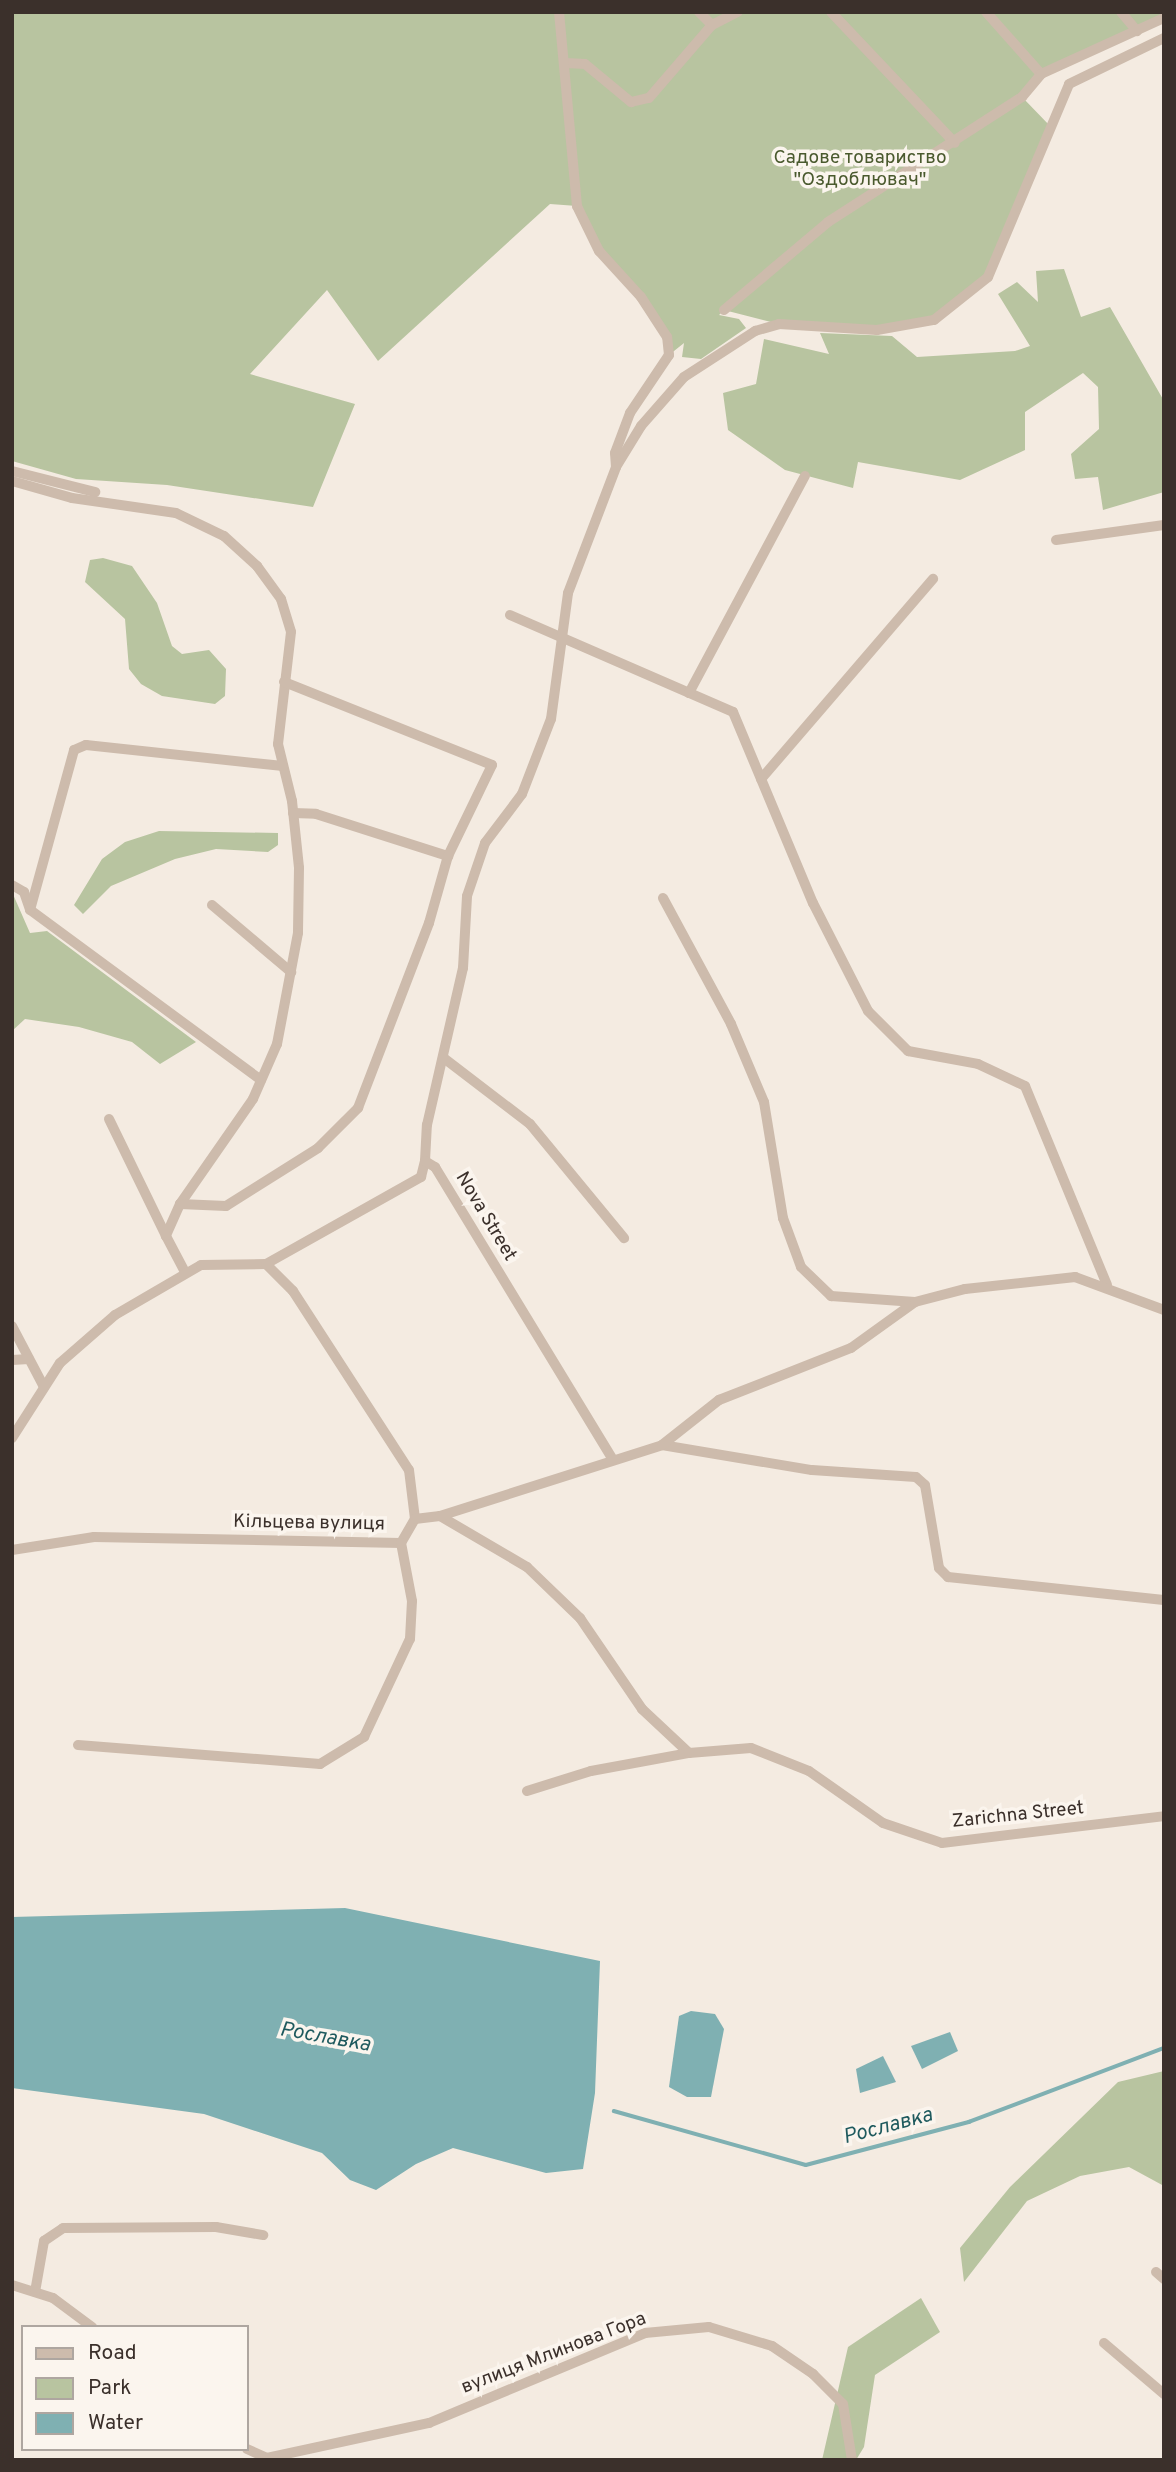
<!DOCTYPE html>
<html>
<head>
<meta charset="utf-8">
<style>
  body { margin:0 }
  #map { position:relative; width:1176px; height:2472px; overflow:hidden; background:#f4ebe1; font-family:Overpass,sans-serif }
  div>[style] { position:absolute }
  .green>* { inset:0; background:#b8c4a0 }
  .water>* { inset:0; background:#7fb0b2 }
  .stream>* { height:3.5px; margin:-1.75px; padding:0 1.75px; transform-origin:1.75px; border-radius:1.75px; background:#7fb0b2 }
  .street>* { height:10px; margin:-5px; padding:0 5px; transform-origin:5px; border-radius:5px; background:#cdbbac }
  span { translate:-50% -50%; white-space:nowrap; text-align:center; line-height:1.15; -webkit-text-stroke:7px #fbf5ee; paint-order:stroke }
  .park-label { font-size:19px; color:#4a5a2e }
  .street-label { font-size:19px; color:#3b302b }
  .water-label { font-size:21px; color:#1f5a5e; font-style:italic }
  .frame { position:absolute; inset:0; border:14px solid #3b302b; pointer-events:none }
  .legend { position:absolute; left:21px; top:2325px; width:228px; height:126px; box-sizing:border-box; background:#fbf5ee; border:2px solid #aea6a0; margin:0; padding:9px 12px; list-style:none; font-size:21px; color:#3b302b }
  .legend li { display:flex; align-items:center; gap:14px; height:35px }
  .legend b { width:35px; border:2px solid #aea6a0 }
</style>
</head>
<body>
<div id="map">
  <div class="green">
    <div style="clip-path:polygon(12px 12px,1164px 12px,1164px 18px,1041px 74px,1023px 98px,1051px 127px,988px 277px,934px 320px,877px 330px,779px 324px,724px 310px,719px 315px,739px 319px,746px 328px,701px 359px,682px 357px,684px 343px,669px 355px,667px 337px,599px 251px,577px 206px,550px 204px,378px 361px,327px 290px,250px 374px,355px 404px,313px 507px,167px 485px,76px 479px,12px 461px)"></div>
    <div style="clip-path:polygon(1064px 269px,1081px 317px,1110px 307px,1164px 401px,1164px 492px,1103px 510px,1098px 477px,1075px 479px,1071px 454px,1099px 429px,1098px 387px,1083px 373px,1025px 412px,1025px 450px,960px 480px,858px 462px,853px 488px,785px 470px,728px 430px,723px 393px,756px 384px,764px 339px,829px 354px,820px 333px,892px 336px,917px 357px,1015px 351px,1030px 346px,998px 294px,1017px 282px,1038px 302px,1036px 271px)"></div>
    <div style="clip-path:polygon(103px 558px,132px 566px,157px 603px,172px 646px,182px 654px,209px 650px,226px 669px,225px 696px,215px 704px,162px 696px,141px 684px,129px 669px,125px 619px,85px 582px,90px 560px)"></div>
    <div style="clip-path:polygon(159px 831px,278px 833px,278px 845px,268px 852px,216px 849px,175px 859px,111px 886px,83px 914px,74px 905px,102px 859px,125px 842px)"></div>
    <div style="clip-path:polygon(12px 892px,30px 933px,47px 931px,196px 1042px,160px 1064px,132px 1042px,79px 1027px,25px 1019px,12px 1031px)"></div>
    <div style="clip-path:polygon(1164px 2071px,1164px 2186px,1129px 2167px,1080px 2176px,1027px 2201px,964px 2282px,960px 2248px,1010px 2187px,1118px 2082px)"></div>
    <div style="clip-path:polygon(921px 2298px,940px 2332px,875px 2375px,864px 2447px,856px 2460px,822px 2460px,848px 2347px)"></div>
  </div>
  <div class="water">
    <div style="clip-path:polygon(345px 1908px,600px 1961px,595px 2093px,583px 2169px,546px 2173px,453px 2148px,416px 2164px,376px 2190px,350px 2180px,322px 2153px,204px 2114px,12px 2088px,12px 1917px)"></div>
    <div style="clip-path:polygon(691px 2011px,715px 2014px,724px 2029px,711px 2097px,687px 2097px,669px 2087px,679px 2016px)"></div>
    <div style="clip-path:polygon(950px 2032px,958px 2051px,922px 2069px,911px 2046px)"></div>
    <div style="clip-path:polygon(883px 2056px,896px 2082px,860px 2093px,856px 2069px)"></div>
  </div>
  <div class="stream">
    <div style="left:614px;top:2111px;width:199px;rotate:15.7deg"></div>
    <div style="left:806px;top:2165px;width:169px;rotate:-14.8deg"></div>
    <div style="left:969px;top:2122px;width:209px;rotate:-20.8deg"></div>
  </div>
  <div class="street">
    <div style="left:699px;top:12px;width:18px;rotate:45deg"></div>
    <div style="left:831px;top:12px;width:180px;rotate:46.6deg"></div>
    <div style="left:986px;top:12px;width:83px;rotate:48.4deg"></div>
    <div style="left:1121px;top:12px;width:25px;rotate:50deg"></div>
    <div style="left:566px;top:63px;width:19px;rotate:3deg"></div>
    <div style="left:585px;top:64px;width:60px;rotate:39.6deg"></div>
    <div style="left:631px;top:102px;width:18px;rotate:-13deg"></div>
    <div style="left:649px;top:98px;width:96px;rotate:-49.2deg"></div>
    <div style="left:712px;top:25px;width:29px;rotate:-27deg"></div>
    <div style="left:724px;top:310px;width:136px;rotate:-40.2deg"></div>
    <div style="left:828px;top:222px;width:231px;rotate:-32.8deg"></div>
    <div style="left:1022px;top:97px;width:30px;rotate:-50deg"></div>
    <div style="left:1041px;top:74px;width:135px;rotate:-24.5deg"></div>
    <div style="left:616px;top:467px;width:48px;rotate:-58.6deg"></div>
    <div style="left:641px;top:426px;width:65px;rotate:-48.7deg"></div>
    <div style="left:684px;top:377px;width:85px;rotate:-32.9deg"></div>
    <div style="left:755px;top:331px;width:25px;rotate:-16deg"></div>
    <div style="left:779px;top:324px;width:98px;rotate:3.5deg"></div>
    <div style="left:877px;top:330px;width:58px;rotate:-10deg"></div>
    <div style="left:934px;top:320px;width:69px;rotate:-38.5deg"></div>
    <div style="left:988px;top:277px;width:209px;rotate:-67.2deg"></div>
    <div style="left:1069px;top:84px;width:106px;rotate:-25.8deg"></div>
    <div style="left:12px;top:471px;width:86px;rotate:14.2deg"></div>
    <div style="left:12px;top:481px;width:62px;rotate:15.8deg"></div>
    <div style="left:72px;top:498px;width:105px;rotate:8.2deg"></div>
    <div style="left:176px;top:513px;width:53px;rotate:25.6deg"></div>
    <div style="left:224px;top:536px;width:45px;rotate:42.3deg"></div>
    <div style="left:257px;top:566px;width:41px;rotate:54deg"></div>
    <div style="left:281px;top:599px;width:34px;rotate:73deg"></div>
    <div style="left:291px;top:632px;width:113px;rotate:96.6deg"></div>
    <div style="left:278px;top:744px;width:59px;rotate:76.2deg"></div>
    <div style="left:292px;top:801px;width:67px;rotate:84deg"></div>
    <div style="left:299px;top:868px;width:65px;rotate:90.9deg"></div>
    <div style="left:298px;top:933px;width:113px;rotate:100.7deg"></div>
    <div style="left:277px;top:1044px;width:60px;rotate:113.6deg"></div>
    <div style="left:253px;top:1099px;width:128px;rotate:124.8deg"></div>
    <div style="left:180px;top:1204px;width:35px;rotate:114deg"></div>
    <div style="left:166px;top:1236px;width:41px;rotate:62.2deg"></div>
    <div style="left:1056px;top:540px;width:109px;rotate:-7.9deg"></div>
    <div style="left:510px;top:615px;width:243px;rotate:23.5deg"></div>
    <div style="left:733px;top:712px;width:207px;rotate:67.3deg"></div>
    <div style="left:813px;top:903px;width:121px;rotate:63deg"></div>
    <div style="left:868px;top:1011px;width:57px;rotate:45deg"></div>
    <div style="left:908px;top:1051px;width:71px;rotate:10.5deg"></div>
    <div style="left:978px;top:1064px;width:52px;rotate:25.1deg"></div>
    <div style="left:1025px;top:1086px;width:215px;rotate:67.6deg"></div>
    <div style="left:689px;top:693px;width:246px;rotate:-61.9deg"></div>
    <div style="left:761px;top:779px;width:264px;rotate:-49.3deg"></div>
    <div style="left:293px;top:813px;width:23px;rotate:2deg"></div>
    <div style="left:316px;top:814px;width:139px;rotate:17.7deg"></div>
    <div style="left:12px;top:885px;width:14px;rotate:30deg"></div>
    <div style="left:24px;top:892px;width:18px;rotate:71deg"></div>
    <div style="left:663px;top:898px;width:143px;rotate:61.6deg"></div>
    <div style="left:731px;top:1024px;width:85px;rotate:67.1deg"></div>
    <div style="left:764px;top:1102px;width:118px;rotate:80.7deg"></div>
    <div style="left:783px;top:1218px;width:52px;rotate:69.8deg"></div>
    <div style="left:801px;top:1267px;width:42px;rotate:44deg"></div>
    <div style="left:831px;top:1296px;width:84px;rotate:4.1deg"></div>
    <div style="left:212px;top:905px;width:104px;rotate:40.3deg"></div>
    <div style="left:445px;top:1059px;width:107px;rotate:37.4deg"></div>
    <div style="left:530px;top:1124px;width:148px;rotate:50.5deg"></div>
    <div style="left:261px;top:1080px;width:287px;rotate:-143.6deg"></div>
    <div style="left:30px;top:910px;width:166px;rotate:-74.6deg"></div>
    <div style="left:74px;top:750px;width:13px;rotate:-23deg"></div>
    <div style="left:86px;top:745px;width:198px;rotate:6.1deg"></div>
    <div style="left:109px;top:1119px;width:130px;rotate:64deg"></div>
    <div style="left:425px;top:1161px;width:36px;rotate:-87deg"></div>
    <div style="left:427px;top:1125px;width:161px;rotate:-77.1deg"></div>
    <div style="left:463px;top:968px;width:72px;rotate:-86.8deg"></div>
    <div style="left:467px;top:896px;width:56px;rotate:-71.2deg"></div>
    <div style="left:485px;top:843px;width:61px;rotate:-52.9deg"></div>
    <div style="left:522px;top:794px;width:80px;rotate:-68.9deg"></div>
    <div style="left:551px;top:719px;width:127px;rotate:-82.3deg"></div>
    <div style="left:568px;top:593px;width:135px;rotate:-69.1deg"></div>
    <div style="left:616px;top:467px;width:14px;rotate:-94deg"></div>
    <div style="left:615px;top:453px;width:43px;rotate:-69.4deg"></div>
    <div style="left:630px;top:413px;width:70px;rotate:-56.1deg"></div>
    <div style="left:669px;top:355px;width:18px;rotate:-96deg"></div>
    <div style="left:667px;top:337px;width:48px;rotate:-123deg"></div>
    <div style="left:641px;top:297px;width:62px;rotate:-132.4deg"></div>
    <div style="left:599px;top:251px;width:50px;rotate:-116.1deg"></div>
    <div style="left:577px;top:206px;width:195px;rotate:-95.3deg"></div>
    <div style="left:180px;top:1204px;width:46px;rotate:2.5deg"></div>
    <div style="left:226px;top:1206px;width:109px;rotate:-32.2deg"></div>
    <div style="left:318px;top:1148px;width:57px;rotate:-45deg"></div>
    <div style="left:358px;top:1108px;width:198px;rotate:-69deg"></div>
    <div style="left:429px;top:923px;width:70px;rotate:-74.2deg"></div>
    <div style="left:448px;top:856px;width:101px;rotate:-64.2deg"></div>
    <div style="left:492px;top:765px;width:224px;rotate:-158.2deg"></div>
    <div style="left:266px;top:1264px;width:178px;rotate:-29.3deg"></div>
    <div style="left:421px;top:1177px;width:16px;rotate:-76deg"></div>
    <div style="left:425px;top:1161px;width:12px;rotate:31deg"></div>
    <div style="left:435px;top:1167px;width:343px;rotate:58.7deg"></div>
    <div style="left:12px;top:1326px;width:69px;rotate:62.3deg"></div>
    <div style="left:12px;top:1360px;width:17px;rotate:-3deg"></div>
    <div style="left:12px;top:1438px;width:89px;rotate:-57.4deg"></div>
    <div style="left:60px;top:1363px;width:73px;rotate:-41.1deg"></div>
    <div style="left:115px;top:1315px;width:99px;rotate:-30.2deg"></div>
    <div style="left:201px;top:1265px;width:65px;rotate:-0.9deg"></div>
    <div style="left:266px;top:1264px;width:38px;rotate:45deg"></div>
    <div style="left:293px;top:1291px;width:213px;rotate:57.1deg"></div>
    <div style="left:409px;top:1470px;width:49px;rotate:83deg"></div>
    <div style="left:662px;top:1445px;width:152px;rotate:9.5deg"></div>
    <div style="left:812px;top:1470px;width:104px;rotate:3.9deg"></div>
    <div style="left:916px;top:1477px;width:12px;rotate:42deg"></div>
    <div style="left:925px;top:1485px;width:84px;rotate:80.4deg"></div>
    <div style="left:939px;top:1568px;width:13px;rotate:45deg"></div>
    <div style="left:948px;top:1577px;width:217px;rotate:6.1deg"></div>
    <div style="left:440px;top:1516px;width:101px;rotate:30.4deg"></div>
    <div style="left:527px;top:1567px;width:74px;rotate:43.9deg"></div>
    <div style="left:580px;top:1618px;width:110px;rotate:55.7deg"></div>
    <div style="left:642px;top:1709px;width:64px;rotate:43.1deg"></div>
    <div style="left:401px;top:1543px;width:28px;rotate:-60deg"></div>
    <div style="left:415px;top:1519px;width:25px;rotate:-7deg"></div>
    <div style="left:440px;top:1516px;width:233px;rotate:-17.7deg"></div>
    <div style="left:662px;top:1445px;width:73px;rotate:-38.3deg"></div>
    <div style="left:719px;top:1400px;width:142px;rotate:-21.5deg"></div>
    <div style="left:851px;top:1348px;width:79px;rotate:-35.7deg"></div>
    <div style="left:915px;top:1302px;width:52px;rotate:-14.6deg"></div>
    <div style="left:965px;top:1289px;width:111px;rotate:-6.2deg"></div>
    <div style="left:1075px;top:1277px;width:95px;rotate:20.3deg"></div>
    <div style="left:12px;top:1550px;width:83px;rotate:-9deg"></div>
    <div style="left:94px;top:1537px;width:307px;rotate:1.1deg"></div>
    <div style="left:78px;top:1745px;width:243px;rotate:4.5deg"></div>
    <div style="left:320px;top:1764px;width:52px;rotate:-31.5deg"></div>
    <div style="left:364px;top:1737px;width:108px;rotate:-64.9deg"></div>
    <div style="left:410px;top:1639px;width:38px;rotate:-87deg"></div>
    <div style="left:412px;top:1601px;width:59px;rotate:-100.7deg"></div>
    <div style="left:527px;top:1791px;width:67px;rotate:-17.4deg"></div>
    <div style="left:591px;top:1771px;width:100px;rotate:-10.4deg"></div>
    <div style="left:689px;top:1753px;width:62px;rotate:-4.6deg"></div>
    <div style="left:751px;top:1748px;width:62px;rotate:21.6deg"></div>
    <div style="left:809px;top:1771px;width:90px;rotate:35.1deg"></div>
    <div style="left:883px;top:1823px;width:62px;rotate:18.7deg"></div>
    <div style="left:942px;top:1843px;width:224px;rotate:-6.9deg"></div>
    <div style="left:1156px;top:2272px;width:11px;rotate:41deg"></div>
    <div style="left:12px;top:2285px;width:43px;rotate:17.6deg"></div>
    <div style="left:53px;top:2298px;width:49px;rotate:36.6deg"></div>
    <div style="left:35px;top:2292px;width:52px;rotate:-80deg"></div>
    <div style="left:44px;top:2241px;width:23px;rotate:-34deg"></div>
    <div style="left:63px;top:2228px;width:153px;rotate:-0.4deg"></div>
    <div style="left:216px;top:2227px;width:48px;rotate:9.7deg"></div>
    <div style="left:1104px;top:2343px;width:79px;rotate:40.4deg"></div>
    <div style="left:247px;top:2449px;width:22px;rotate:24deg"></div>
    <div style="left:267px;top:2458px;width:166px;rotate:-12.2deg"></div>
    <div style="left:429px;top:2423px;width:234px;rotate:-22.6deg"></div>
    <div style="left:645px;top:2333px;width:64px;rotate:-5.4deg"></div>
    <div style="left:709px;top:2327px;width:66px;rotate:16.8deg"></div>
    <div style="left:772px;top:2346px;width:50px;rotate:34.3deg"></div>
    <div style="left:813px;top:2374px;width:42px;rotate:45deg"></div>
    <div style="left:843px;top:2404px;width:57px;rotate:80.9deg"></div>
  </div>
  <div class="park-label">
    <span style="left:860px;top:170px">Садове товариство<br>"Оздоблювач"</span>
  </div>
  <div class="street-label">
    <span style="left:485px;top:1217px;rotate:59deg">Nova Street</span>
    <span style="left:309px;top:1524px;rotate:1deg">Кільцева вулиця</span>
    <span style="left:1018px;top:1816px;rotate:-6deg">Zarichna Street</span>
    <span style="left:554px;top:2354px;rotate:-21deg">вулиця Млинова Гора</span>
  </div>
  <div class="water-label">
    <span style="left:325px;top:2038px;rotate:10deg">Рославка</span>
    <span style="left:888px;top:2127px;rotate:-15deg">Рославка</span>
  </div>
  <div class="frame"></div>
  <ul class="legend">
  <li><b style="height:9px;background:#cdbbac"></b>Road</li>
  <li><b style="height:19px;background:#b8c4a0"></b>Park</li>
  <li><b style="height:19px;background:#7fb0b2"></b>Water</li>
  </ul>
</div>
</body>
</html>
